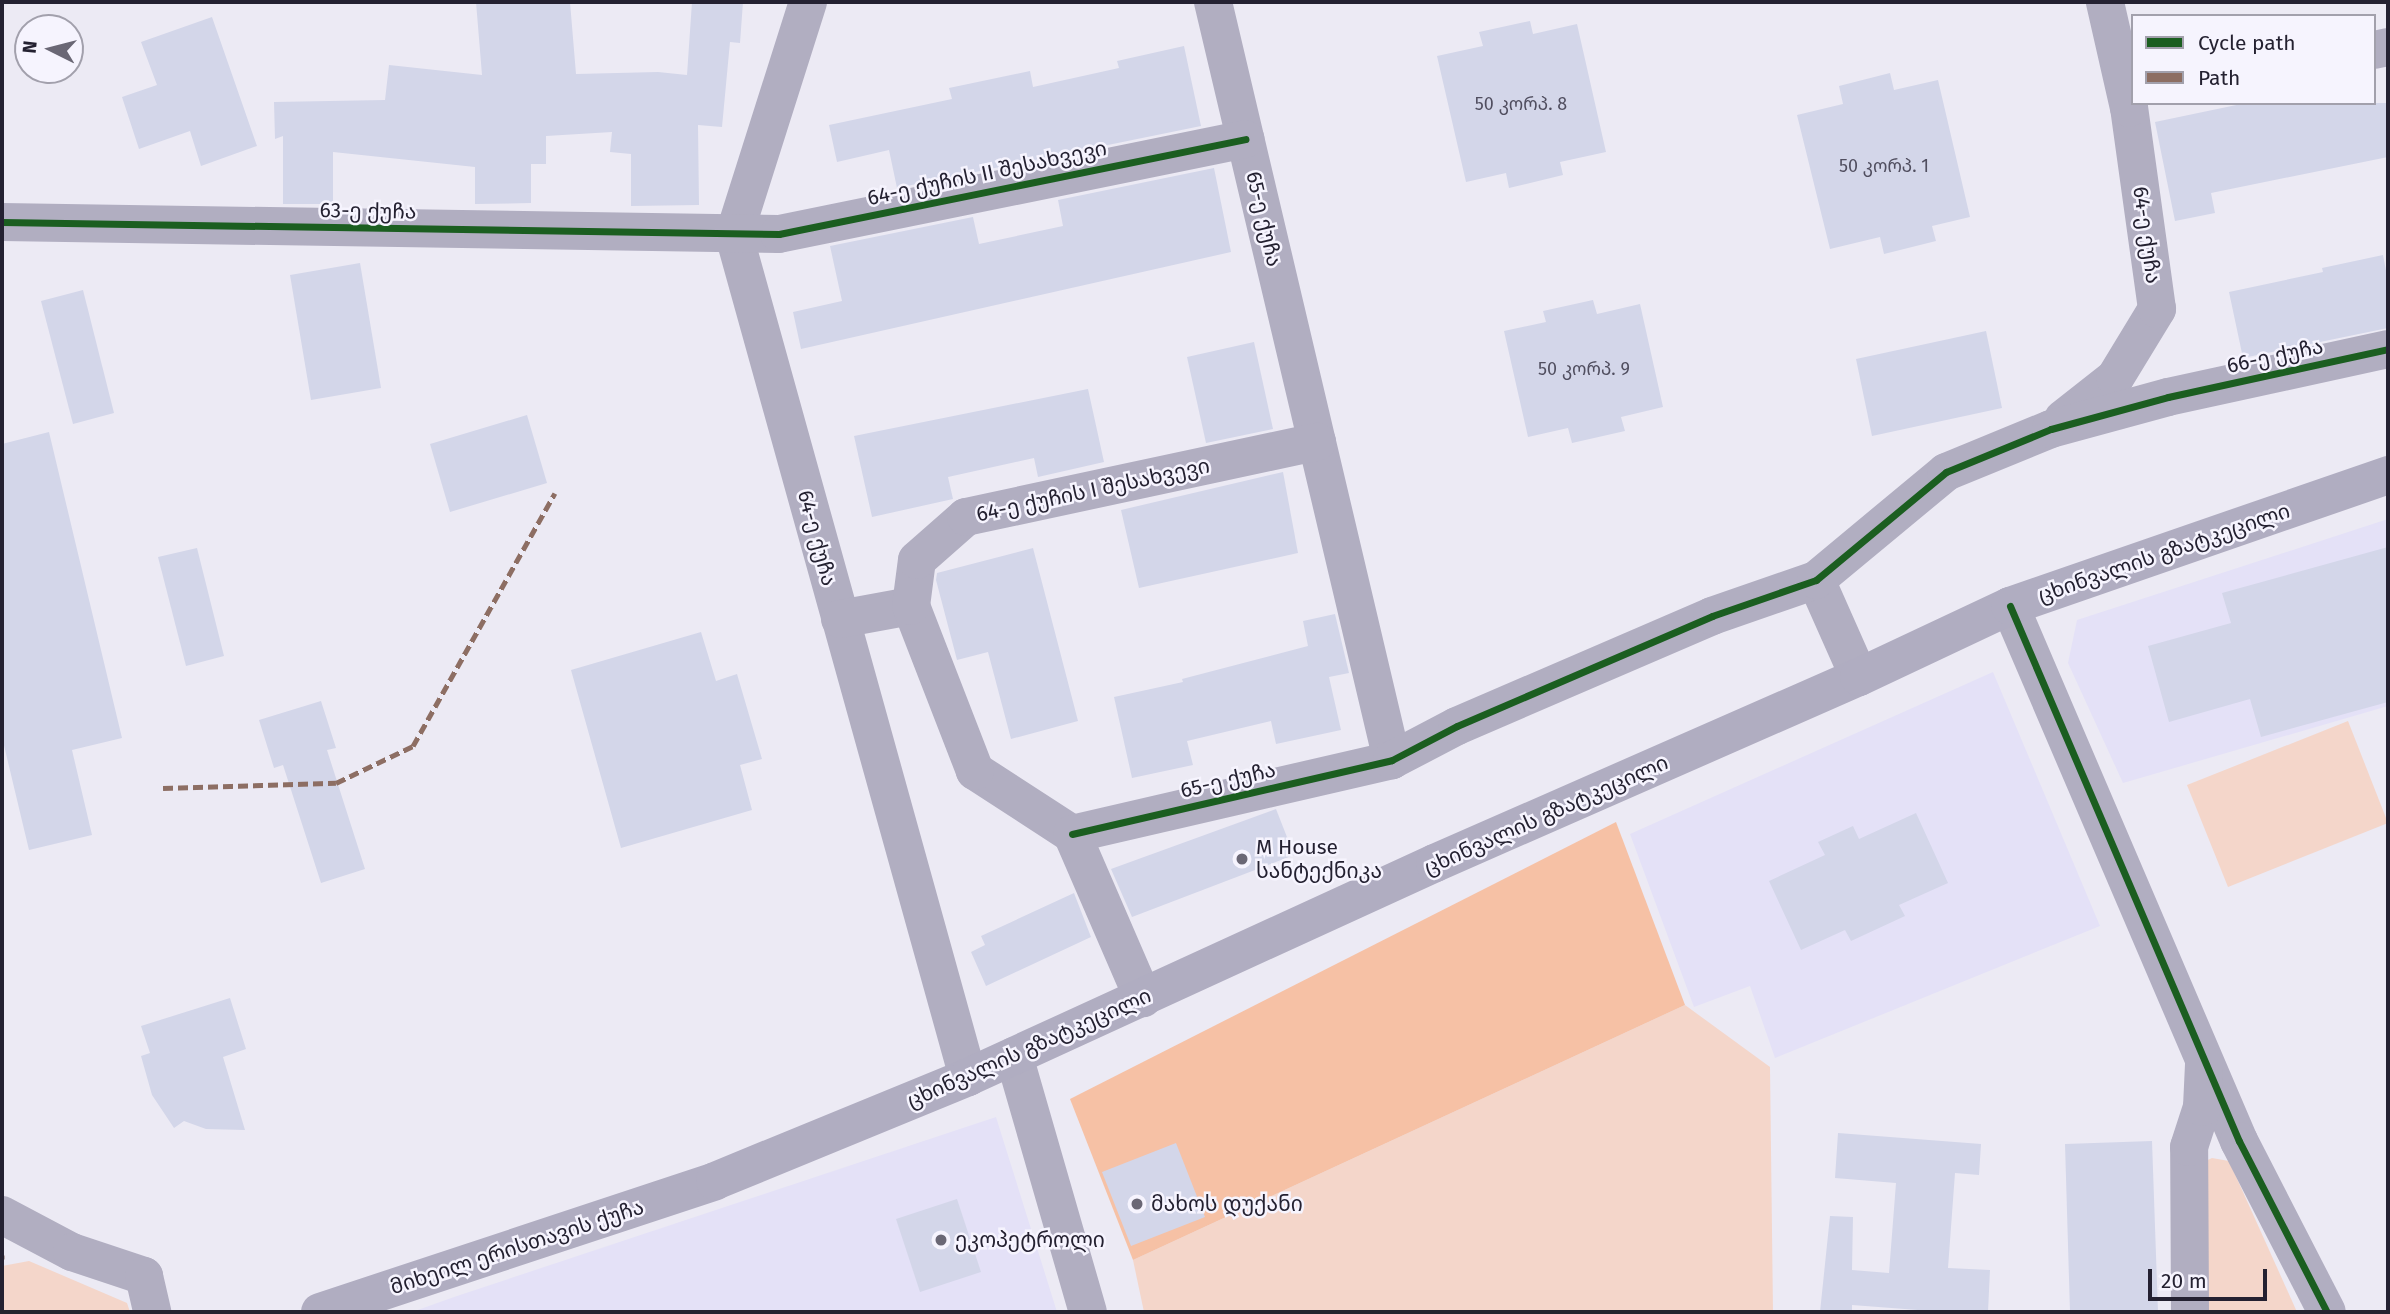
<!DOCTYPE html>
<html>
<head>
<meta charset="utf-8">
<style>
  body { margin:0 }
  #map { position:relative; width:2390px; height:1314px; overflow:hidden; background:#eceaf4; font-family:"Fira Sans","Noto Sans Georgian",sans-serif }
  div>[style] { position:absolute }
  .built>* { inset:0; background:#e4e1f7 }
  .green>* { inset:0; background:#f4d6ca }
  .forest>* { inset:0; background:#f6c1a5 }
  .building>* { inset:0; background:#d3d6e9 }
  .street>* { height:38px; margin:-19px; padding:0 19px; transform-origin:19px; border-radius:19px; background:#b1aec1 }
  .secondary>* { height:38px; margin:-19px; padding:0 19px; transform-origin:19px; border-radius:19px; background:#b0adc1 }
  .quiet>* { height:5px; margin-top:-2.5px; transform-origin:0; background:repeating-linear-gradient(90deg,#8d6e63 0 10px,transparent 0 15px) }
  .cycleway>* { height:7px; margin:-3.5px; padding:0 3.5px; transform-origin:3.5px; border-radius:3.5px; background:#1b5e20 }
  .dots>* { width:19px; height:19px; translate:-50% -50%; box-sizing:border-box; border:4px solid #f6f4fe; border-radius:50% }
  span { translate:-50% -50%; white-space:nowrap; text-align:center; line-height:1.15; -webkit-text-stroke:5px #f6f4fe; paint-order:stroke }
  .number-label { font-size:18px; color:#504e5f }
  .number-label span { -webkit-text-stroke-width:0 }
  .street-label { font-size:21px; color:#242131 }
  .poi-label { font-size:21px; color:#242131 }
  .left { translate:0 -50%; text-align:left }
  .frame { position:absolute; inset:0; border:4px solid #242131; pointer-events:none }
  .legend { position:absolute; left:2131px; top:14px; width:245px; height:91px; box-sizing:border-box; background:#f6f4fe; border:2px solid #a2a0ac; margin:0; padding:9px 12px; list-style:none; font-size:21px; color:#242131 }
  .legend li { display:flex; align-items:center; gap:14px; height:35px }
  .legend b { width:35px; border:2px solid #a2a0ac }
  .north { position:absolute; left:14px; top:14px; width:70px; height:70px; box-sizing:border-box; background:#f6f4fe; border:2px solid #a2a0ac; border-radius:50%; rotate:276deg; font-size:19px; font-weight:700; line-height:28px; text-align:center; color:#242131 }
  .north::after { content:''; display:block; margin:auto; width:24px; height:32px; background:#6a6775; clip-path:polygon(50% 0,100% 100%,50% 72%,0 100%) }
  .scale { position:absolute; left:2148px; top:1269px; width:119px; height:32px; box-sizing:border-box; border:4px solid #242131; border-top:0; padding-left:9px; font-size:21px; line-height:24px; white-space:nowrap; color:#242131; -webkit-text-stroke:5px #f6f4fe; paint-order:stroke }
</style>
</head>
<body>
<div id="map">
  <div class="built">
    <div style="clip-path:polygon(2388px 519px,2388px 706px,2123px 783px,2068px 663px,2077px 620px)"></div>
    <div style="clip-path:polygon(1993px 672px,2100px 926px,1775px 1058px,1750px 986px,1694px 1007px,1630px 834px)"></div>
    <div style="clip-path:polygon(996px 1117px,1057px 1312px,412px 1312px,457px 1296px)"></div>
  </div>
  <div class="green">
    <div style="clip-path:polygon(2348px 721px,2388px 823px,2228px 887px,2187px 785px)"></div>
    <div style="clip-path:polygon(1685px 1005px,1770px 1067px,1773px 1312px,1144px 1312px,1133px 1260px)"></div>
    <div style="clip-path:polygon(2212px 1158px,2229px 1161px,2297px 1312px,2194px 1312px,2199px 1164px)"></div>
    <div style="clip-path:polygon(29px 1261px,127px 1303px,130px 1312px,2px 1312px,2px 1266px)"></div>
  </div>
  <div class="forest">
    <div style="clip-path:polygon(1616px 822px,1685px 1005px,1133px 1260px,1070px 1099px)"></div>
  </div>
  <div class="building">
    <div style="clip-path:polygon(476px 2px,570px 2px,576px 74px,658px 72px,687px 75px,692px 2px,743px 2px,740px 43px,730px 42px,722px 127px,698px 125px,699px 205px,631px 206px,631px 154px,610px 152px,612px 132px,546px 136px,546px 164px,531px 164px,531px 203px,475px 204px,475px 167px,333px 152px,333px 204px,283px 204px,283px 136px,275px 139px,274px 102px,385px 100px,389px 65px,482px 75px)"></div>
    <div style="clip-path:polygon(212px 17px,257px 146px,201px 166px,190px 131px,139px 149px,122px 97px,157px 85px,141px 42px)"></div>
    <div style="clip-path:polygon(1530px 21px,1533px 34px,1577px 24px,1606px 152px,1560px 162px,1563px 175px,1509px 188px,1506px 173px,1466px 182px,1437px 56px,1483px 46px,1479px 32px)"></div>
    <div style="clip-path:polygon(1184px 46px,1201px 126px,897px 188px,889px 150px,837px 162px,829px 125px,952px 99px,949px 88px,1030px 71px,1033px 87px,1119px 68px,1117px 61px)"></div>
    <div style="clip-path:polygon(1890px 73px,1894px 90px,1938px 80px,1970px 217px,1932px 226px,1936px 241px,1884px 254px,1880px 237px,1830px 249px,1797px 115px,1843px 104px,1839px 86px)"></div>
    <div style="clip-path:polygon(2246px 103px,2388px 103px,2388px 157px,2211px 193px,2215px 213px,2175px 221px,2155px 122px)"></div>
    <div style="clip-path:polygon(1214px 168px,1231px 252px,801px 349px,793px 312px,842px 301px,830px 246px,973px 217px,979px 244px,1063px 226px,1058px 200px)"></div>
    <div style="clip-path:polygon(2383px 255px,2388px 281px,2388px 328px,2243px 358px,2229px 292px,2323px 272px,2322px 268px)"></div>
    <div style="clip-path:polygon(360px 263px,381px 388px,311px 400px,290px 275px)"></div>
    <div style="clip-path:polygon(83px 290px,114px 413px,73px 424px,41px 301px)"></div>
    <div style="clip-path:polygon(1593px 300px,1597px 314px,1640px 304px,1663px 407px,1621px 417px,1625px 431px,1572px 443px,1568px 428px,1528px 437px,1504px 331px,1546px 322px,1543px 311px)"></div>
    <div style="clip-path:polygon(1986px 331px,2002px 408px,1872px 436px,1856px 359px)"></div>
    <div style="clip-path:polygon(1254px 342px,1273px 429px,1206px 443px,1187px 357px)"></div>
    <div style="clip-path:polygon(1088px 389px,1104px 462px,1038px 477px,1034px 458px,948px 477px,953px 499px,872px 517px,854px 436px)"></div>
    <div style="clip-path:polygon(527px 415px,547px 483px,450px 512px,430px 444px)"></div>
    <div style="clip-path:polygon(49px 432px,122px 738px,72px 750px,92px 835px,29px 850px,2px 737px,2px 444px)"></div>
    <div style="clip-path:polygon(1283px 472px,1298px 553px,1139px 588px,1121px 510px)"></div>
    <div style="clip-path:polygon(2388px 547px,2388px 702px,2261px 737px,2250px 699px,2169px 722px,2148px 646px,2231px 623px,2222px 593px)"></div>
    <div style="clip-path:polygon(197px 548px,224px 656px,186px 666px,158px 557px)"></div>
    <div style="clip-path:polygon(1033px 548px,1078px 721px,1011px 739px,988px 652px,957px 660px,936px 580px,937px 573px)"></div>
    <div style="clip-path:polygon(1335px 614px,1349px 673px,1329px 677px,1341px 730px,1276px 744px,1271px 721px,1187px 741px,1193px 765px,1132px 778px,1114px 697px,1183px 682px,1182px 679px,1308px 646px,1303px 621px)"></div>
    <div style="clip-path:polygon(701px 632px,716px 681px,737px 674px,762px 759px,740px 765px,752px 810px,621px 848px,571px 670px)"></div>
    <div style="clip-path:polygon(321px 701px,336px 748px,327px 750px,365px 869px,321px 883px,283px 765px,274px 768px,259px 720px)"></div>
    <div style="clip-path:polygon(1276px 809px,1294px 855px,1132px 917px,1111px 869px)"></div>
    <div style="clip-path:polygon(1916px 813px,1948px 883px,1899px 905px,1905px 916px,1851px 941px,1845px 930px,1801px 950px,1769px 881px,1825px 855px,1818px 842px,1853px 826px,1859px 839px)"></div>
    <div style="clip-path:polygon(1074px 893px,1091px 937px,986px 986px,971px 952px,985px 945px,981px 936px)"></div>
    <div style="clip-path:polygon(230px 998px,246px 1049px,223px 1057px,245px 1130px,206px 1129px,184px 1121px,174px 1128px,152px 1095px,141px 1056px,150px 1053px,141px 1026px)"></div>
    <div style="clip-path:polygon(1838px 1133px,1981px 1144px,1979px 1175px,1955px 1173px,1948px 1268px,1990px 1270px,1988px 1312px,1931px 1311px,1852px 1305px,1852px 1312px,1820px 1312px,1830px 1216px,1853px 1217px,1852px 1270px,1889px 1273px,1896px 1183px,1835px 1178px)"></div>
    <div style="clip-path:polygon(2152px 1141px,2158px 1312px,2070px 1312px,2065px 1144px)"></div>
    <div style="clip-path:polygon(1176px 1143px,1205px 1217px,1131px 1246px,1102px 1172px)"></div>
    <div style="clip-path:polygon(957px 1199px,981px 1272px,920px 1292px,896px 1219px)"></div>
  </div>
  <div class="street">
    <div style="left:808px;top:2px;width:244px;rotate:107.6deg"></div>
    <div style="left:734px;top:235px;width:874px;rotate:74.47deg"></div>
    <div style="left:1213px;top:2px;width:779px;rotate:76.71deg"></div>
    <div style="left:2374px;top:50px;width:14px;rotate:-12deg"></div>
    <div style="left:2px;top:222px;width:777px;rotate:0.88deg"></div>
    <div style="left:779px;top:234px;width:476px;rotate:-11.5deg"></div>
    <div style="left:2063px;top:419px;width:66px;rotate:-38.3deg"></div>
    <div style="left:2115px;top:378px;width:81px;rotate:-58.7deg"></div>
    <div style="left:2157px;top:309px;width:203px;rotate:-97.9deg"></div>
    <div style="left:2129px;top:108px;width:109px;rotate:-102.8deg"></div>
    <div style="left:1816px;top:580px;width:106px;rotate:66.1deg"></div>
    <div style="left:2010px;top:606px;width:582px;rotate:66.83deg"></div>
    <div style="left:2239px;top:1141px;width:192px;rotate:62.8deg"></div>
    <div style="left:840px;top:619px;width:72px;rotate:-10.4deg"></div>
    <div style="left:1072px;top:834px;width:328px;rotate:-13deg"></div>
    <div style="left:1392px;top:760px;width:73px;rotate:-27.6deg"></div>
    <div style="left:1457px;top:726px;width:278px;rotate:-23.3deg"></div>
    <div style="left:1712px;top:616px;width:110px;rotate:-19.1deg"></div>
    <div style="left:1816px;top:580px;width:169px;rotate:-39.7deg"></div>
    <div style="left:1946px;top:472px;width:113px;rotate:-22.3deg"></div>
    <div style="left:2051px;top:429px;width:121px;rotate:-15.3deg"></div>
    <div style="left:2168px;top:397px;width:225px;rotate:-12.3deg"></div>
    <div style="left:1072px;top:834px;width:116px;rotate:-147deg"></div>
    <div style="left:975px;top:771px;width:177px;rotate:-111.2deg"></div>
    <div style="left:911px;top:606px;width:46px;rotate:-82.6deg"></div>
    <div style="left:917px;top:560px;width:65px;rotate:-41.3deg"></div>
    <div style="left:966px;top:517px;width:359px;rotate:-12.1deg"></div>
    <div style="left:1072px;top:834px;width:179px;rotate:66.6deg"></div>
    <div style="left:1014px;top:1056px;width:266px;rotate:73.9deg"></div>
    <div style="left:2px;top:1215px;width:79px;rotate:27.9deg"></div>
    <div style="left:72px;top:1252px;width:76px;rotate:18.4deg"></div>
    <div style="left:144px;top:1276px;width:37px;rotate:77deg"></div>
    <div style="left:2190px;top:1312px;width:165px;rotate:-90.3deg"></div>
    <div style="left:2189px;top:1147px;width:42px;rotate:-72deg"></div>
    <div style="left:2202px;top:1107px;width:43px;rotate:-87.3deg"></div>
  </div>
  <div class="secondary">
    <div style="left:320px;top:1312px;width:416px;rotate:-18.3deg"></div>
    <div style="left:715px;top:1181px;width:274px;rotate:-22.3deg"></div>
    <div style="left:968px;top:1077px;width:514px;rotate:-24.62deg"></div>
    <div style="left:1435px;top:863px;width:463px;rotate:-23.7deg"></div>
    <div style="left:1859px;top:677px;width:167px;rotate:-25.2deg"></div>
    <div style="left:2010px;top:606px;width:400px;rotate:-19.1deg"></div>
  </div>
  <div class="quiet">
    <div style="left:163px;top:788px;width:173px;rotate:-1.7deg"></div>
    <div style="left:336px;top:783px;width:85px;rotate:-25.7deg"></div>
    <div style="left:413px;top:746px;width:290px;rotate:-60.7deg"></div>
    <div style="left:2px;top:1255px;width:4px;rotate:90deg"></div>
  </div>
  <div class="cycleway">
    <div style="left:2px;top:222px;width:777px;rotate:0.88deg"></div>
    <div style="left:779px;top:234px;width:476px;rotate:-11.5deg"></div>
    <div style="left:2010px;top:606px;width:582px;rotate:66.83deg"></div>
    <div style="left:2239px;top:1141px;width:192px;rotate:62.8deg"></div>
    <div style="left:1072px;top:834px;width:328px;rotate:-13deg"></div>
    <div style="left:1392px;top:760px;width:73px;rotate:-27.6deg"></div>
    <div style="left:1457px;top:726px;width:278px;rotate:-23.3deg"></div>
    <div style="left:1712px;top:616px;width:110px;rotate:-19.1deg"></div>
    <div style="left:1816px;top:580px;width:169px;rotate:-39.7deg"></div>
    <div style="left:1946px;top:472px;width:113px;rotate:-22.3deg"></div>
    <div style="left:2051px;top:429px;width:121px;rotate:-15.3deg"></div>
    <div style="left:2168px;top:397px;width:225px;rotate:-12.3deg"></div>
  </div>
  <div class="dots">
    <div style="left:1242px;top:859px;background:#6a6775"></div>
    <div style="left:1137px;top:1204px;background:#6a6775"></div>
    <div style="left:941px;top:1240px;background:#6a6775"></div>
  </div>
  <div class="number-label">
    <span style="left:1521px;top:104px">50 კორპ. 8</span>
    <span style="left:1884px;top:166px">50 კორპ. 1</span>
    <span style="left:1584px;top:369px">50 კორპ. 9</span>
  </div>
  <div class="street-label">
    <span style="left:987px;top:173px;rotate:-12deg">64-ე ქუჩის II შესახვევი</span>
    <span style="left:368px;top:211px;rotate:1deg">63-ე ქუჩა</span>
    <span style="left:1264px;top:219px;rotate:77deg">65-ე ქუჩა</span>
    <span style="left:2147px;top:235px;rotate:82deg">64-ე ქუჩა</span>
    <span style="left:2275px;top:356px;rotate:-12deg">66-ე ქუჩა</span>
    <span style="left:1093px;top:490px;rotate:-12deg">64-ე ქუჩის I შესახვევი</span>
    <span style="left:817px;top:538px;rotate:75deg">64-ე ქუჩა</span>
    <span style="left:2164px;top:553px;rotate:-19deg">ცხინვალის გზატკეცილი</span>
    <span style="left:1228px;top:780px;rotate:-13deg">65-ე ქუჩა</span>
    <span style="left:1546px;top:815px;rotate:-24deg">ცხინვალის გზატკეცილი</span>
    <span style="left:1029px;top:1048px;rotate:-24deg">ცხინვალის გზატკეცილი</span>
    <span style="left:517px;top:1247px;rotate:-18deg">მიხეილ ერისთავის ქუჩა</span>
  </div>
  <div class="poi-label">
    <span class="left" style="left:1256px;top:859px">M House<br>სანტექნიკა</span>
    <span class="left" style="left:1151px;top:1204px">მახოს დუქანი</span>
    <span class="left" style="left:955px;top:1240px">ეკოპეტროლი</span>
  </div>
  <div class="frame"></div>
  <ul class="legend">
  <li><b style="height:9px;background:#1b5e20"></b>Cycle path</li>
  <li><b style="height:9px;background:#8d6e63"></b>Path</li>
  </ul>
  <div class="north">N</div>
  <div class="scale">20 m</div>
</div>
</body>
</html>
